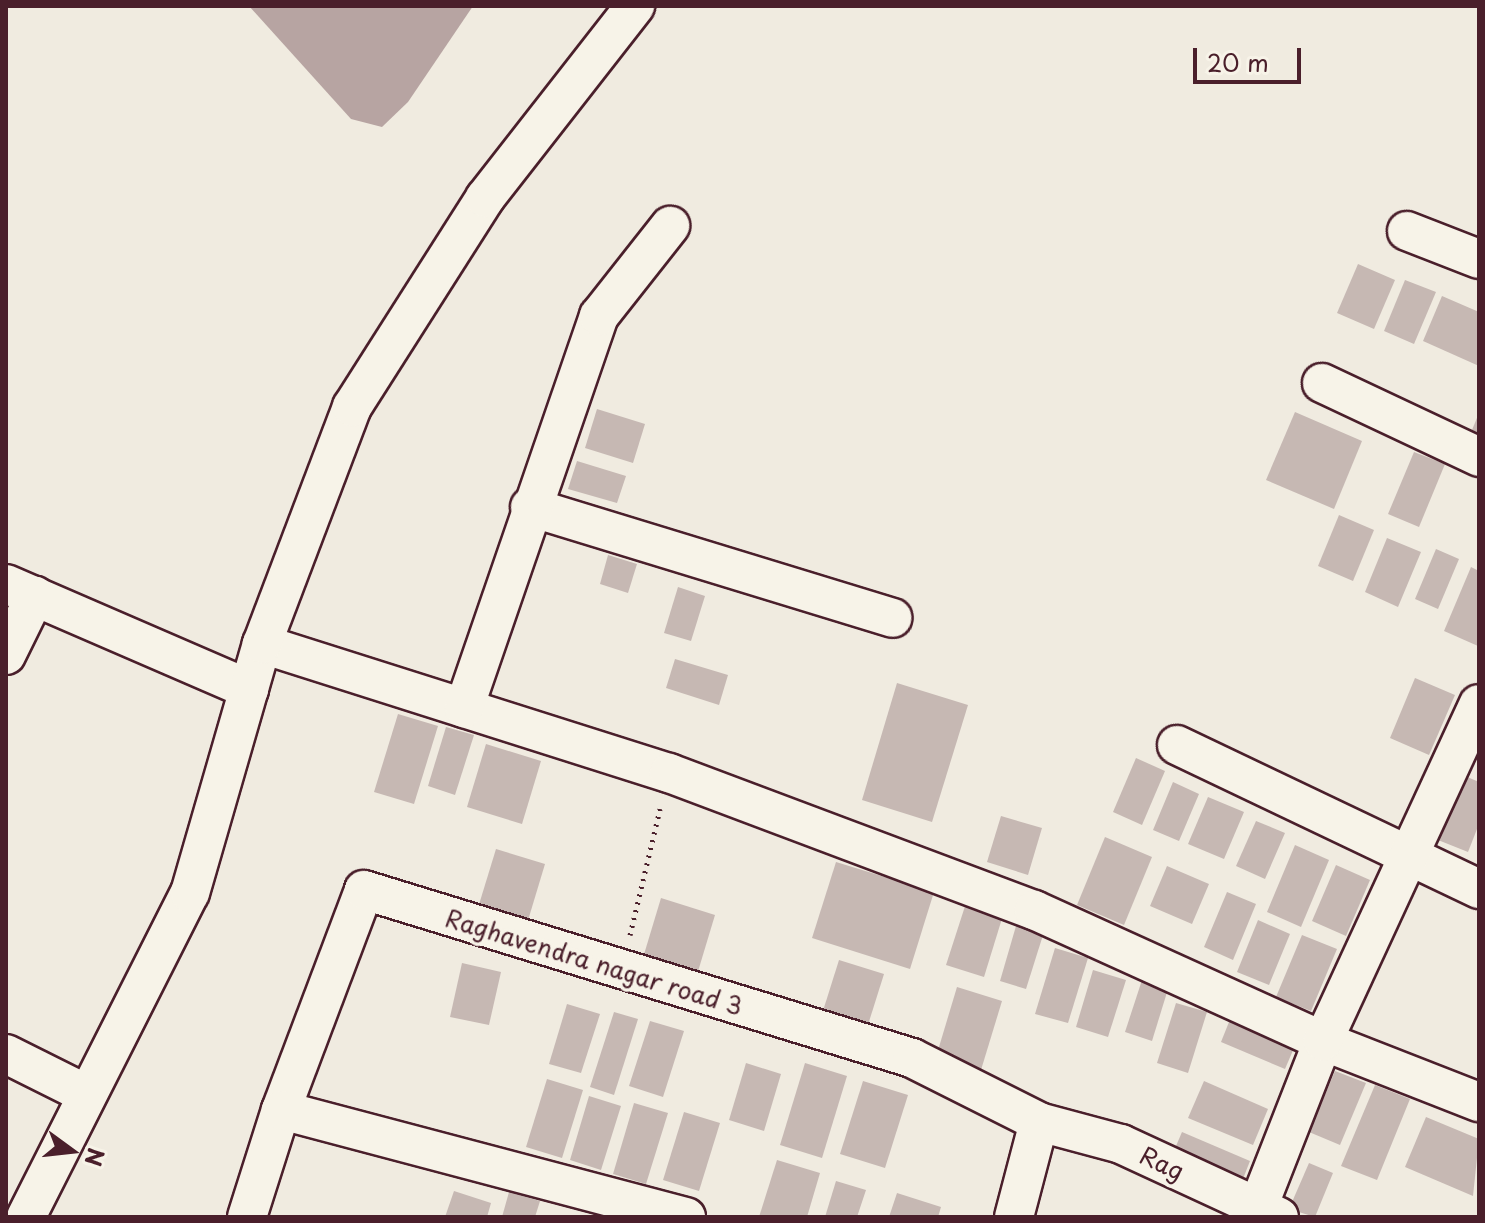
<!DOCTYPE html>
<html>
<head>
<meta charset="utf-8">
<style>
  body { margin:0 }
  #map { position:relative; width:1485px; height:1223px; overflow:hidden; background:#f0ebe0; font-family:"Playpen Sans",sans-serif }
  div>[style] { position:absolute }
  .water>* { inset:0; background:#b7a4a2 }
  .building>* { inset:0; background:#c6b8b3 }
  .path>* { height:5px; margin-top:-2.5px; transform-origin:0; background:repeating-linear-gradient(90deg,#4a1f2b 0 2px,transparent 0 8px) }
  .roads { filter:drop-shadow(2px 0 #4a1f2b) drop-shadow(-2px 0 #4a1f2b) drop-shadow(0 2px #4a1f2b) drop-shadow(0 -2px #4a1f2b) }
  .minor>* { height:38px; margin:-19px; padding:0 19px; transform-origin:19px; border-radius:19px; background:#f7f3e8 }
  span { translate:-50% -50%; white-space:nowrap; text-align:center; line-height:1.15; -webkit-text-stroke:7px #f7f3e8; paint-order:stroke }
  .street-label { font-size:24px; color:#4a1f2b }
  .frame { position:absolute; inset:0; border:8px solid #4a1f2b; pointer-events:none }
  .north { position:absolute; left:32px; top:1111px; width:80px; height:80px; -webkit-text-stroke:6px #f7f3e8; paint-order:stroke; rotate:105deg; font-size:22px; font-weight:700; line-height:32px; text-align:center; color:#4a1f2b }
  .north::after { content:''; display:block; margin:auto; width:28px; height:36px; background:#4a1f2b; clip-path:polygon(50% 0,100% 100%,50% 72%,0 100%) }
  .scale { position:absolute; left:1193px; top:48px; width:108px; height:36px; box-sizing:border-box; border:4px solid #4a1f2b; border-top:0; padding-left:10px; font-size:24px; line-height:28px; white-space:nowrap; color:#4a1f2b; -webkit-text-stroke:6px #f7f3e8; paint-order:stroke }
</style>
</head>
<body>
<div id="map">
  <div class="water">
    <div style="clip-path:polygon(249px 6px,473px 6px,408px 102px,382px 127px,351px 119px)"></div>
  </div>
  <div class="building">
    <div style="clip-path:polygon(1358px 264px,1395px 280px,1374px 329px,1337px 313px)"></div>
    <div style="clip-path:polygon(1405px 280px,1436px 292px,1414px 344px,1384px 331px)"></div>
    <div style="clip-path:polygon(1442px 296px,1479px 312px,1479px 366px,1423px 341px)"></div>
    <div style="clip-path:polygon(597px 409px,645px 424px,633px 463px,585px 448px)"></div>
    <div style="clip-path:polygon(1295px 412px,1362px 441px,1334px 509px,1266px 480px)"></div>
    <div style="clip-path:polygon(1479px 413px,1479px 433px,1472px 430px)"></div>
    <div style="clip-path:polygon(1414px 452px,1445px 464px,1419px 527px,1388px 514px)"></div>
    <div style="clip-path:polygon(577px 461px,626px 476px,617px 503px,568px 489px)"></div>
    <div style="clip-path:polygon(1339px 515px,1374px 530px,1353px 581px,1318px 566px)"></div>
    <div style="clip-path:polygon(1387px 538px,1421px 552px,1398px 607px,1365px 592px)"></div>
    <div style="clip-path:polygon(1436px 549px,1459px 559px,1438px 609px,1415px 599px)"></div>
    <div style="clip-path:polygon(608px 555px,637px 564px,628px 593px,600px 584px)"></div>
    <div style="clip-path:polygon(1471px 567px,1479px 571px,1478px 646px,1444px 631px)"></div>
    <div style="clip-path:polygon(678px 587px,705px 596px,691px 641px,664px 633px)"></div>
    <div style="clip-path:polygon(675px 659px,728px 675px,719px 705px,666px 688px)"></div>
    <div style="clip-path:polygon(1415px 678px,1455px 695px,1429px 755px,1390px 738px)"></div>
    <div style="clip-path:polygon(897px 683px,968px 705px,932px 822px,862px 800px)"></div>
    <div style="clip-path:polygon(398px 714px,438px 726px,414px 804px,374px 792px)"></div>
    <div style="clip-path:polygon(446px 727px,474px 735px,455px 795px,428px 786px)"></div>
    <div style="clip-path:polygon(486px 744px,541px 761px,522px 824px,467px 807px)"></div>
    <div style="clip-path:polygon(1136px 758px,1165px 771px,1142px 825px,1113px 812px)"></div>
    <div style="clip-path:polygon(1465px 776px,1479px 782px,1479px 824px,1468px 852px,1438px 840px)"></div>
    <div style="clip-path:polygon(1173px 782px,1199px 794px,1179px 841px,1153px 830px)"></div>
    <div style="clip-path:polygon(1208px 797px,1244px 812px,1224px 859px,1188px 844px)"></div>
    <div style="clip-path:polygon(1001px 816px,1042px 828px,1028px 875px,987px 862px)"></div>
    <div style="clip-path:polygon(1256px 821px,1285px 833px,1265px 879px,1236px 866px)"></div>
    <div style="clip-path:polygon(1105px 837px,1152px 857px,1124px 925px,1077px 905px)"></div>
    <div style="clip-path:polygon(1295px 845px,1329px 860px,1301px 927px,1267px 912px)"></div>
    <div style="clip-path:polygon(496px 849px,545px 864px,526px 927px,477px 911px)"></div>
    <div style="clip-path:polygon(836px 862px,934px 892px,910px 969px,812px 938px)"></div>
    <div style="clip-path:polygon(1336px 865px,1370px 880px,1346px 936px,1312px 921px)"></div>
    <div style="clip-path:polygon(1167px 866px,1209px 884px,1192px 924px,1150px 906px)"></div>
    <div style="clip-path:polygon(1227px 892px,1256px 904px,1233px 960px,1204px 947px)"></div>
    <div style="clip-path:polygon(661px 898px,715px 915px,696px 978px,642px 961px)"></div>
    <div style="clip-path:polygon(967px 900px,1004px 912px,984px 977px,946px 965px)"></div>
    <div style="clip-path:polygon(1258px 920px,1290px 934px,1269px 985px,1237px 972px)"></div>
    <div style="clip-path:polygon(1016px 926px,1043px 935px,1026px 989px,1000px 981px)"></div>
    <div style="clip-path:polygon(1302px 935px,1337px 949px,1311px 1011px,1276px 997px)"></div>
    <div style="clip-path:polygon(1055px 948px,1088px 958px,1068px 1023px,1035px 1014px)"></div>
    <div style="clip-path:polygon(839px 960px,884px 974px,867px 1028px,822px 1014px)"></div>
    <div style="clip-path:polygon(462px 963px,501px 972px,489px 1025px,450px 1017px)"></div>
    <div style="clip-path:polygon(1093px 970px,1126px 980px,1108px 1037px,1076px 1027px)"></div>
    <div style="clip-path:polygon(1142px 980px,1168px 989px,1152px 1041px,1125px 1032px)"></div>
    <div style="clip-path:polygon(957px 987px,1002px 1001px,981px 1070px,936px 1057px)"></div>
    <div style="clip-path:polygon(1176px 1003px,1207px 1012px,1188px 1073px,1157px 1063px)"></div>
    <div style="clip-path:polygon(567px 1004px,600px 1014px,581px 1073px,549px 1064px)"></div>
    <div style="clip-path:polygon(1235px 1007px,1300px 1034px,1285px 1069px,1221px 1042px)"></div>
    <div style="clip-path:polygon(614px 1012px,638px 1019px,614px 1095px,590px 1087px)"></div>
    <div style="clip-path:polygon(650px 1021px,684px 1031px,663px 1097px,629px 1086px)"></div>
    <div style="clip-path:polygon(746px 1063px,781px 1074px,764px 1131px,729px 1120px)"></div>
    <div style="clip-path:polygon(805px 1063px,847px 1076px,822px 1158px,780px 1145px)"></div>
    <div style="clip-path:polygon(1335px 1071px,1366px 1083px,1340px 1145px,1309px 1132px)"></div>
    <div style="clip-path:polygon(547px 1079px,583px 1090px,562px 1158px,526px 1147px)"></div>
    <div style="clip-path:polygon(863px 1081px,908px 1095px,885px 1168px,840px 1154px)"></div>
    <div style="clip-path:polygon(1204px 1081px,1268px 1109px,1253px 1145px,1188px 1118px)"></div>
    <div style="clip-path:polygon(1375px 1085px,1410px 1099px,1377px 1180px,1341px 1166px)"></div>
    <div style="clip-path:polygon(589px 1096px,621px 1106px,601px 1170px,570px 1160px)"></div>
    <div style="clip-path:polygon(634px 1103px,668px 1113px,646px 1184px,613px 1174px)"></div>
    <div style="clip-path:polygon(684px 1112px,720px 1123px,699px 1191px,663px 1180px)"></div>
    <div style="clip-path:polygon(1426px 1117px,1479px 1139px,1473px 1196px,1405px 1167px)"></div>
    <div style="clip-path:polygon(1182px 1132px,1250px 1161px,1239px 1189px,1170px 1160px)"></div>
    <div style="clip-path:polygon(777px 1160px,820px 1173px,807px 1217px,759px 1217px)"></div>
    <div style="clip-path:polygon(1309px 1163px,1333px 1173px,1315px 1217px,1289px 1209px)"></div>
    <div style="clip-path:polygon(836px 1181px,866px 1190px,857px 1217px,825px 1217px)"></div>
    <div style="clip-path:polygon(454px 1191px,491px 1203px,487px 1217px,445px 1217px)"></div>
    <div style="clip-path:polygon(509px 1192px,540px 1201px,535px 1217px,502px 1217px)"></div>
    <div style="clip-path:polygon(897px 1193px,941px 1207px,938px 1217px,889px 1217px)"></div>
  </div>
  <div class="path">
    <div style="left:630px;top:935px;width:130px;rotate:-76.6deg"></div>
  </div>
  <div class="roads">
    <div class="minor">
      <div style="left:1407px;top:231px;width:77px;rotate:21.3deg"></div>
      <div style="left:1322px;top:383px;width:174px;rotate:25.2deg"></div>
      <div style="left:530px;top:507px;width:379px;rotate:17deg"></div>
      <div style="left:6px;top:584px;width:265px;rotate:23.4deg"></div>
      <div style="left:262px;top:644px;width:427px;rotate:17.6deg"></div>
      <div style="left:669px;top:773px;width:390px;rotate:20.6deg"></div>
      <div style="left:1034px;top:910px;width:317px;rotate:24.4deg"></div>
      <div style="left:1323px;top:1041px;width:168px;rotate:21.4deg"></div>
      <div style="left:6px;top:655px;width:66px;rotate:-63.8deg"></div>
      <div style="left:464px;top:708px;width:415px;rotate:-71deg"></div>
      <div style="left:599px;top:316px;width:115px;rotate:-51.7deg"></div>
      <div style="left:1177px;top:745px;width:335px;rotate:25.5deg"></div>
      <div style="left:6px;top:1054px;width:89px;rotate:26.6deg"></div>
      <div style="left:281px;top:1110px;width:235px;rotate:-69.3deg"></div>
      <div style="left:364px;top:890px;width:573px;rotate:17.04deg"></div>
      <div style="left:912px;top:1058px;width:142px;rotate:26.7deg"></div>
      <div style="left:1039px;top:1122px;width:85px;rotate:15deg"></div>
      <div style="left:1121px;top:1144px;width:174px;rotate:24.8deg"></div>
      <div style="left:1258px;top:1207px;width:178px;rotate:-68.6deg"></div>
      <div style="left:1323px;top:1041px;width:371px;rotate:-65.2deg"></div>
      <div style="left:26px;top:1217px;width:363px;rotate:-63.2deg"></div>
      <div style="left:190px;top:893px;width:259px;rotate:-73.9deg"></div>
      <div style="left:262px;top:644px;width:254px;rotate:-69.2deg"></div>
      <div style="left:352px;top:407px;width:248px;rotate:-57.5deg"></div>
      <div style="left:485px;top:198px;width:244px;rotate:-52deg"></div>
      <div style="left:247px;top:1217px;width:112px;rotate:-72.4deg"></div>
      <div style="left:281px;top:1110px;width:419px;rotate:14.8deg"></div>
      <div style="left:1014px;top:1217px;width:98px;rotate:-75.3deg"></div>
    </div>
  </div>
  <div class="street-label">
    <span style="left:594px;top:962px;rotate:17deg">Raghavendra nagar road 3</span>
    <span style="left:1162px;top:1163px;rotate:25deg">Rag</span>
  </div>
  <div class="frame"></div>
  <div class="north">N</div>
  <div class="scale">20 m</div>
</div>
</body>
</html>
